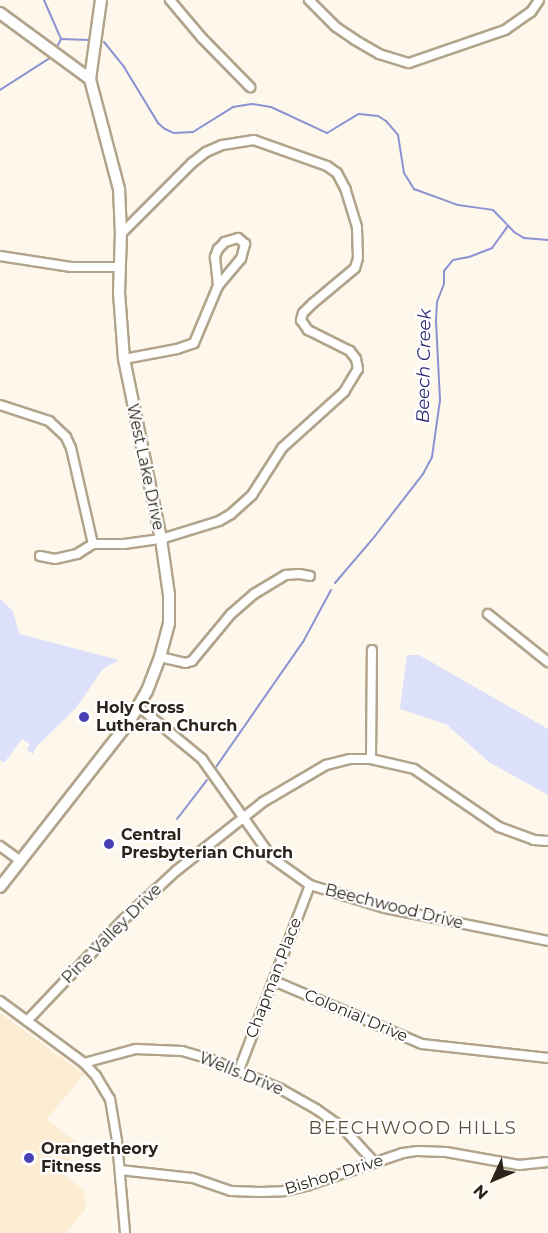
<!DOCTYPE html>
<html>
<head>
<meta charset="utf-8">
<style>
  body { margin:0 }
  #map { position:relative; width:548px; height:1233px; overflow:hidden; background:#fdf7ec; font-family:Montserrat,sans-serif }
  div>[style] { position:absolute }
  .built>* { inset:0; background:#fcedd2 }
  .green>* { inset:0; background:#dce0fb }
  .stream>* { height:2px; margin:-1px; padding:0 1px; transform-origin:1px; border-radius:1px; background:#8c92d2 }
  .roads { filter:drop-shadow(2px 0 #b2a48a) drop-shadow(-2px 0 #b2a48a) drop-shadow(0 2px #b2a48a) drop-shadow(0 -2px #b2a48a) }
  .street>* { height:8px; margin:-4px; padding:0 4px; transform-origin:4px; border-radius:4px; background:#fff }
  .secondary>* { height:10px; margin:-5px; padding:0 5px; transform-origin:5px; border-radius:5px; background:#fff }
  .dots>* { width:16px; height:16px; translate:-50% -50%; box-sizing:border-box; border:3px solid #fff; border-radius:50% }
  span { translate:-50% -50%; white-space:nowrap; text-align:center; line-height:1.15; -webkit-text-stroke:4.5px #fff; paint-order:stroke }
  .street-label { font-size:16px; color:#2a241a }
  .poi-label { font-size:16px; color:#2a241a; font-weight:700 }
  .left { translate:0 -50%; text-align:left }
  .water-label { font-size:18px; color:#2c2a75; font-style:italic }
  .neighbourhood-label { font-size:18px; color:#5d513a; letter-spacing:1.5px }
  .north { position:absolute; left:464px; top:1149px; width:60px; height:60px; -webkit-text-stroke:4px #fff; paint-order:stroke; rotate:226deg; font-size:16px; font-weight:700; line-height:24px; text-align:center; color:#2a241a }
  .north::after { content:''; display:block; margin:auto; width:21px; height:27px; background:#2a241a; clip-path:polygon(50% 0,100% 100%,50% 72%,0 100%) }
</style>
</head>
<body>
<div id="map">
  <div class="built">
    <div style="clip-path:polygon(0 1013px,84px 1074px,47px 1119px,80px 1145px,61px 1172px,83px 1190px,87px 1207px,66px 1233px,0 1233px)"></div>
  </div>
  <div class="green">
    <div style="clip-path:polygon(0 599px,13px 611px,19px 634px,119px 660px,103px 669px,75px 709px,36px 747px,33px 754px,27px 750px,30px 744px,22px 739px,4px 763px,0 760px)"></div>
    <div style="clip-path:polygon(407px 655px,419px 655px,548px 729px,548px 795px,489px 762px,446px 724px,400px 709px)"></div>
  </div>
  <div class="stream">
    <div style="left:44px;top:0;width:43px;rotate:66.4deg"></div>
    <div style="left:61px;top:39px;width:28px;rotate:2deg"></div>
    <div style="left:104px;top:42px;width:32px;rotate:51deg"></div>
    <div style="left:124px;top:67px;width:66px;rotate:58.7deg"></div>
    <div style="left:158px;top:123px;width:9px;rotate:41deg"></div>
    <div style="left:165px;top:129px;width:10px;rotate:24deg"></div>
    <div style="left:174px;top:133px;width:19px;rotate:-3deg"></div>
    <div style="left:193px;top:132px;width:47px;rotate:-32deg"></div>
    <div style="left:233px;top:107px;width:19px;rotate:-9deg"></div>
    <div style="left:252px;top:104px;width:19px;rotate:9deg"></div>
    <div style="left:271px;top:107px;width:62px;rotate:24.9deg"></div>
    <div style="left:327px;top:133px;width:37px;rotate:-31deg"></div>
    <div style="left:359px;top:114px;width:19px;rotate:6deg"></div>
    <div style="left:378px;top:116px;width:9px;rotate:32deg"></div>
    <div style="left:386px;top:121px;width:18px;rotate:49deg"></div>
    <div style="left:398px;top:135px;width:38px;rotate:81deg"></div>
    <div style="left:404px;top:173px;width:19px;rotate:58deg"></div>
    <div style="left:414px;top:189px;width:47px;rotate:20deg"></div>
    <div style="left:458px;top:205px;width:35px;rotate:8deg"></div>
    <div style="left:493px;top:210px;width:30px;rotate:46deg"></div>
    <div style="left:514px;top:232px;width:12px;rotate:31deg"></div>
    <div style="left:524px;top:238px;width:24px;rotate:5deg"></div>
    <div style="left:58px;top:45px;width:7px;rotate:-63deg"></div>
    <div style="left:0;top:90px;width:59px;rotate:-32.6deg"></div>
    <div style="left:335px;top:583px;width:62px;rotate:-49.6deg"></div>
    <div style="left:375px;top:536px;width:78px;rotate:-52.3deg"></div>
    <div style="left:423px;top:474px;width:19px;rotate:-62deg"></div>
    <div style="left:432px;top:457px;width:58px;rotate:-82deg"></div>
    <div style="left:440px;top:400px;width:79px;rotate:-92.9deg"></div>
    <div style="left:436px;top:321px;width:19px;rotate:-87deg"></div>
    <div style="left:437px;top:302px;width:19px;rotate:-69deg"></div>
    <div style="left:444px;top:284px;width:13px;rotate:-90deg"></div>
    <div style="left:444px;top:271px;width:14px;rotate:-51deg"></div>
    <div style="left:453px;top:260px;width:16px;rotate:-11deg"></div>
    <div style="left:469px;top:257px;width:25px;rotate:-21deg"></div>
    <div style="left:492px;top:248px;width:27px;rotate:-54deg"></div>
    <div style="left:216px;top:767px;width:152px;rotate:-55.2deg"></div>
    <div style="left:303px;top:642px;width:59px;rotate:-61.7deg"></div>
    <div style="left:177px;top:819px;width:49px;rotate:-52.4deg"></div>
  </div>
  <div class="roads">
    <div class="street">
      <div style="left:170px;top:0;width:50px;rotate:49.9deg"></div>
      <div style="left:202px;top:38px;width:69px;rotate:45.6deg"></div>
      <div style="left:309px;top:0;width:38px;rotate:45deg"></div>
      <div style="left:336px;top:27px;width:23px;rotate:34deg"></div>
      <div style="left:355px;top:40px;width:28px;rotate:30deg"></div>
      <div style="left:379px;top:54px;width:31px;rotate:17deg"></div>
      <div style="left:409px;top:63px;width:102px;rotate:-19deg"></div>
      <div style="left:505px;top:30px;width:32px;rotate:-35deg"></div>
      <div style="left:531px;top:12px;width:14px;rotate:-56deg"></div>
      <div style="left:0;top:256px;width:72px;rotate:8.8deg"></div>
      <div style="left:71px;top:267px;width:48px"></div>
      <div style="left:124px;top:359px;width:54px;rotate:-10.7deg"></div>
      <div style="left:177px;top:349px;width:18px;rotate:-19deg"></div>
      <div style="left:194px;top:343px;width:62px;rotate:-67.2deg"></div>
      <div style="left:218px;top:286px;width:35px;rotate:-50deg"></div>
      <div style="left:241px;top:259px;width:16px;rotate:-75deg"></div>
      <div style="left:245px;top:244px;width:9px;rotate:-139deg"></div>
      <div style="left:238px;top:238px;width:14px;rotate:163deg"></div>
      <div style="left:225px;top:242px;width:10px;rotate:135deg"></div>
      <div style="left:218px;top:249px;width:9px;rotate:111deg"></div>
      <div style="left:215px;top:257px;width:29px;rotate:84deg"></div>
      <div style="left:0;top:405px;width:52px;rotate:18.1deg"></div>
      <div style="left:49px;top:421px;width:23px;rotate:43deg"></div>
      <div style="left:66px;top:437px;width:12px;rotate:66deg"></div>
      <div style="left:71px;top:448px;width:98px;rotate:77.1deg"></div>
      <div style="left:40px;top:556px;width:15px;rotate:11deg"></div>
      <div style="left:55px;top:559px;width:23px;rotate:-13deg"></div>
      <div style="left:77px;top:554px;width:19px;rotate:-32deg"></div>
      <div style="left:93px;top:544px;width:31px"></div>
      <div style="left:124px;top:544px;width:37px;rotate:-8deg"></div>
      <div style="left:161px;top:539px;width:61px;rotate:-17.2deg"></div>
      <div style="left:219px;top:521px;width:14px;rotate:-30deg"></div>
      <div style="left:231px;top:514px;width:28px;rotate:-42deg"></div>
      <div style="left:252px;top:495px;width:56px;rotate:-57.4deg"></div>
      <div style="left:282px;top:448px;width:84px;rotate:-42.1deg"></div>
      <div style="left:344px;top:392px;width:27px;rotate:-59deg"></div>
      <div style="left:358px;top:369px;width:10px;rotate:-101deg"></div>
      <div style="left:356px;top:359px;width:10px;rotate:-127deg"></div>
      <div style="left:350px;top:351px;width:47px;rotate:-153.4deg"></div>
      <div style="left:308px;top:330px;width:12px;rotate:-125deg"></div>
      <div style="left:301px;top:320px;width:7px;rotate:-74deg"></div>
      <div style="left:303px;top:313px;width:13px;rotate:-45deg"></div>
      <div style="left:312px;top:304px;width:56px;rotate:-39.9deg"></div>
      <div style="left:355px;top:268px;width:10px;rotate:-73deg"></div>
      <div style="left:358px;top:258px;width:31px;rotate:-92deg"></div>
      <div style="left:357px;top:227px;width:39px;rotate:-107deg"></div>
      <div style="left:346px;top:190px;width:19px;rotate:-118deg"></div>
      <div style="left:337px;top:173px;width:12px;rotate:-145deg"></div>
      <div style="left:327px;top:166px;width:77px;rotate:-160.4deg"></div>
      <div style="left:254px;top:140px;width:32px;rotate:171deg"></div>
      <div style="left:222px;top:145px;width:17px;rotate:156deg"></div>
      <div style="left:206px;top:152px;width:18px;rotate:142deg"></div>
      <div style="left:192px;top:163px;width:100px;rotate:135deg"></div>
      <div style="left:488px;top:614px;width:77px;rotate:38.7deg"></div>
      <div style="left:160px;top:657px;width:26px;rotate:13deg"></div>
      <div style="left:185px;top:663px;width:7px;rotate:-16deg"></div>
      <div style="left:192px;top:661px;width:61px;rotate:-50.3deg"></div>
      <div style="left:231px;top:614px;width:30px;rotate:-41deg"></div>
      <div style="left:254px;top:594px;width:37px;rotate:-31deg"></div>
      <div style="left:286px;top:575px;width:13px;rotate:-4deg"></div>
      <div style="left:299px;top:574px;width:11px;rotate:10deg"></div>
      <div style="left:139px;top:707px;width:82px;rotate:39.5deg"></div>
      <div style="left:202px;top:759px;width:121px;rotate:54.7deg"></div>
      <div style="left:272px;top:858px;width:47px;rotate:35.4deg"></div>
      <div style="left:310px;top:885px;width:78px;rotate:17deg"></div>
      <div style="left:385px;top:908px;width:166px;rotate:11.4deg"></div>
      <div style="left:371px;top:759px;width:109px;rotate:-89.5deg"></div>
      <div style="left:0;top:846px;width:26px;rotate:36deg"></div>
      <div style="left:274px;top:981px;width:161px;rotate:23.1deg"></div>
      <div style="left:422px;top:1044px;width:127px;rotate:6.3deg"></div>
      <div style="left:0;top:1001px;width:104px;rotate:36.4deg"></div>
      <div style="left:84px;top:1063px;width:18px;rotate:47deg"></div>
      <div style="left:96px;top:1076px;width:27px;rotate:59deg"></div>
      <div style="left:110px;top:1099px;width:43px;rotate:80.5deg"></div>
      <div style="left:117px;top:1141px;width:92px;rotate:85deg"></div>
      <div style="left:27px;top:1021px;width:139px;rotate:-46.5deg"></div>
      <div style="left:123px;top:920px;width:72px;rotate:-42.8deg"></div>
      <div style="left:176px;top:871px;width:111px;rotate:-38.4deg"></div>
      <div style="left:263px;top:802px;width:73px;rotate:-30.4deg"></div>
      <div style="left:326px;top:765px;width:25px;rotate:-14deg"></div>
      <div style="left:350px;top:759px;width:21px"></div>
      <div style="left:371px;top:759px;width:44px;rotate:13.1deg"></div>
      <div style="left:414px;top:769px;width:103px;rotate:34.3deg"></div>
      <div style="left:499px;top:827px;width:37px;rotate:20deg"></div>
      <div style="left:534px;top:840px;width:14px;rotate:4deg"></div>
      <div style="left:84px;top:1063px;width:54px;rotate:-15.1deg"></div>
      <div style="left:136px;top:1049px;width:46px;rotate:2.5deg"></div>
      <div style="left:182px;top:1051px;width:29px;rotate:16deg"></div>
      <div style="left:210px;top:1059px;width:75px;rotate:22.8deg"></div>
      <div style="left:279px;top:1088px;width:43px;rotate:29.6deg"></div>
      <div style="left:316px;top:1109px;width:33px;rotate:35deg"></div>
      <div style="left:343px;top:1128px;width:46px;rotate:47.6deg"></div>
      <div style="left:239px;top:1070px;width:198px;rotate:-69deg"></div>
      <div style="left:120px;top:1170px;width:73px;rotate:6.3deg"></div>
      <div style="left:193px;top:1178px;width:40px;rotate:18.9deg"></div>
      <div style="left:231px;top:1191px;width:29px;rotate:2deg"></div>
      <div style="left:260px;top:1192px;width:24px;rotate:-2deg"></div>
      <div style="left:284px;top:1191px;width:23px;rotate:-13deg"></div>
      <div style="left:306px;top:1186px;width:102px;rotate:-18.8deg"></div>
      <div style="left:403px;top:1153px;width:15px;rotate:-8deg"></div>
      <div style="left:418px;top:1151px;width:28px;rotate:2deg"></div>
      <div style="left:446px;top:1152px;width:74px;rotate:10.1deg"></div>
      <div style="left:519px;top:1165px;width:29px;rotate:-6deg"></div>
    </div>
    <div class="secondary">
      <div style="left:0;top:13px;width:112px;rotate:36.3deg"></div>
      <div style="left:0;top:887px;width:209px;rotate:-52deg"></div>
      <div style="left:129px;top:722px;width:36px;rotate:-60deg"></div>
      <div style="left:147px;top:691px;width:36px;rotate:-69deg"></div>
      <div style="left:160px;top:657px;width:35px;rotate:-75deg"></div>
      <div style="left:169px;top:623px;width:28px;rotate:-90deg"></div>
      <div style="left:169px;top:595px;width:57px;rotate:-98.1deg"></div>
      <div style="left:161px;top:539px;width:184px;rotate:-101.6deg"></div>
      <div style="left:124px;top:359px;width:66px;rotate:-94.3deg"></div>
      <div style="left:119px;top:293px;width:59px;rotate:-88.1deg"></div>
      <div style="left:121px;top:234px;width:45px;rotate:-92.5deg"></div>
      <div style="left:119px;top:189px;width:114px;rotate:-104.8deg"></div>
      <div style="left:90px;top:79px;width:80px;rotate:-82.1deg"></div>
    </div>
  </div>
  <div class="dots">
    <div style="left:84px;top:717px;background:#463fb5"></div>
    <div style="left:109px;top:844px;background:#463fb5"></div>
    <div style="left:29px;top:1158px;background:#463fb5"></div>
  </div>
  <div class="street-label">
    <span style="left:145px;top:467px;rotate:78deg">West Lake Drive</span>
    <span style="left:394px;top:907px;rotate:14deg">Beechwood Drive</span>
    <span style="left:112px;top:934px;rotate:-45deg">Pine Valley Drive</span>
    <span style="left:274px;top:978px;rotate:-69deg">Chapman Place</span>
    <span style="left:356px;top:1016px;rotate:23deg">Colonial Drive</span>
    <span style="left:241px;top:1074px;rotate:22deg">Wells Drive</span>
    <span style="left:334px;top:1175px;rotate:-17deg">Bishop Drive</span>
  </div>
  <div class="poi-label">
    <span class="left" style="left:96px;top:717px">Holy Cross<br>Lutheran Church</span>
    <span class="left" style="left:121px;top:844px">Central<br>Presbyterian Church</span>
    <span class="left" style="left:41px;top:1158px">Orangetheory<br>Fitness</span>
  </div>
  <div class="water-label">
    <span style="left:424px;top:366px;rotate:-89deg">Beech Creek</span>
  </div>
  <div class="neighbourhood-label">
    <span style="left:413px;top:1128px">BEECHWOOD HILLS</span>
  </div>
  <div class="north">N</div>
</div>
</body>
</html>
